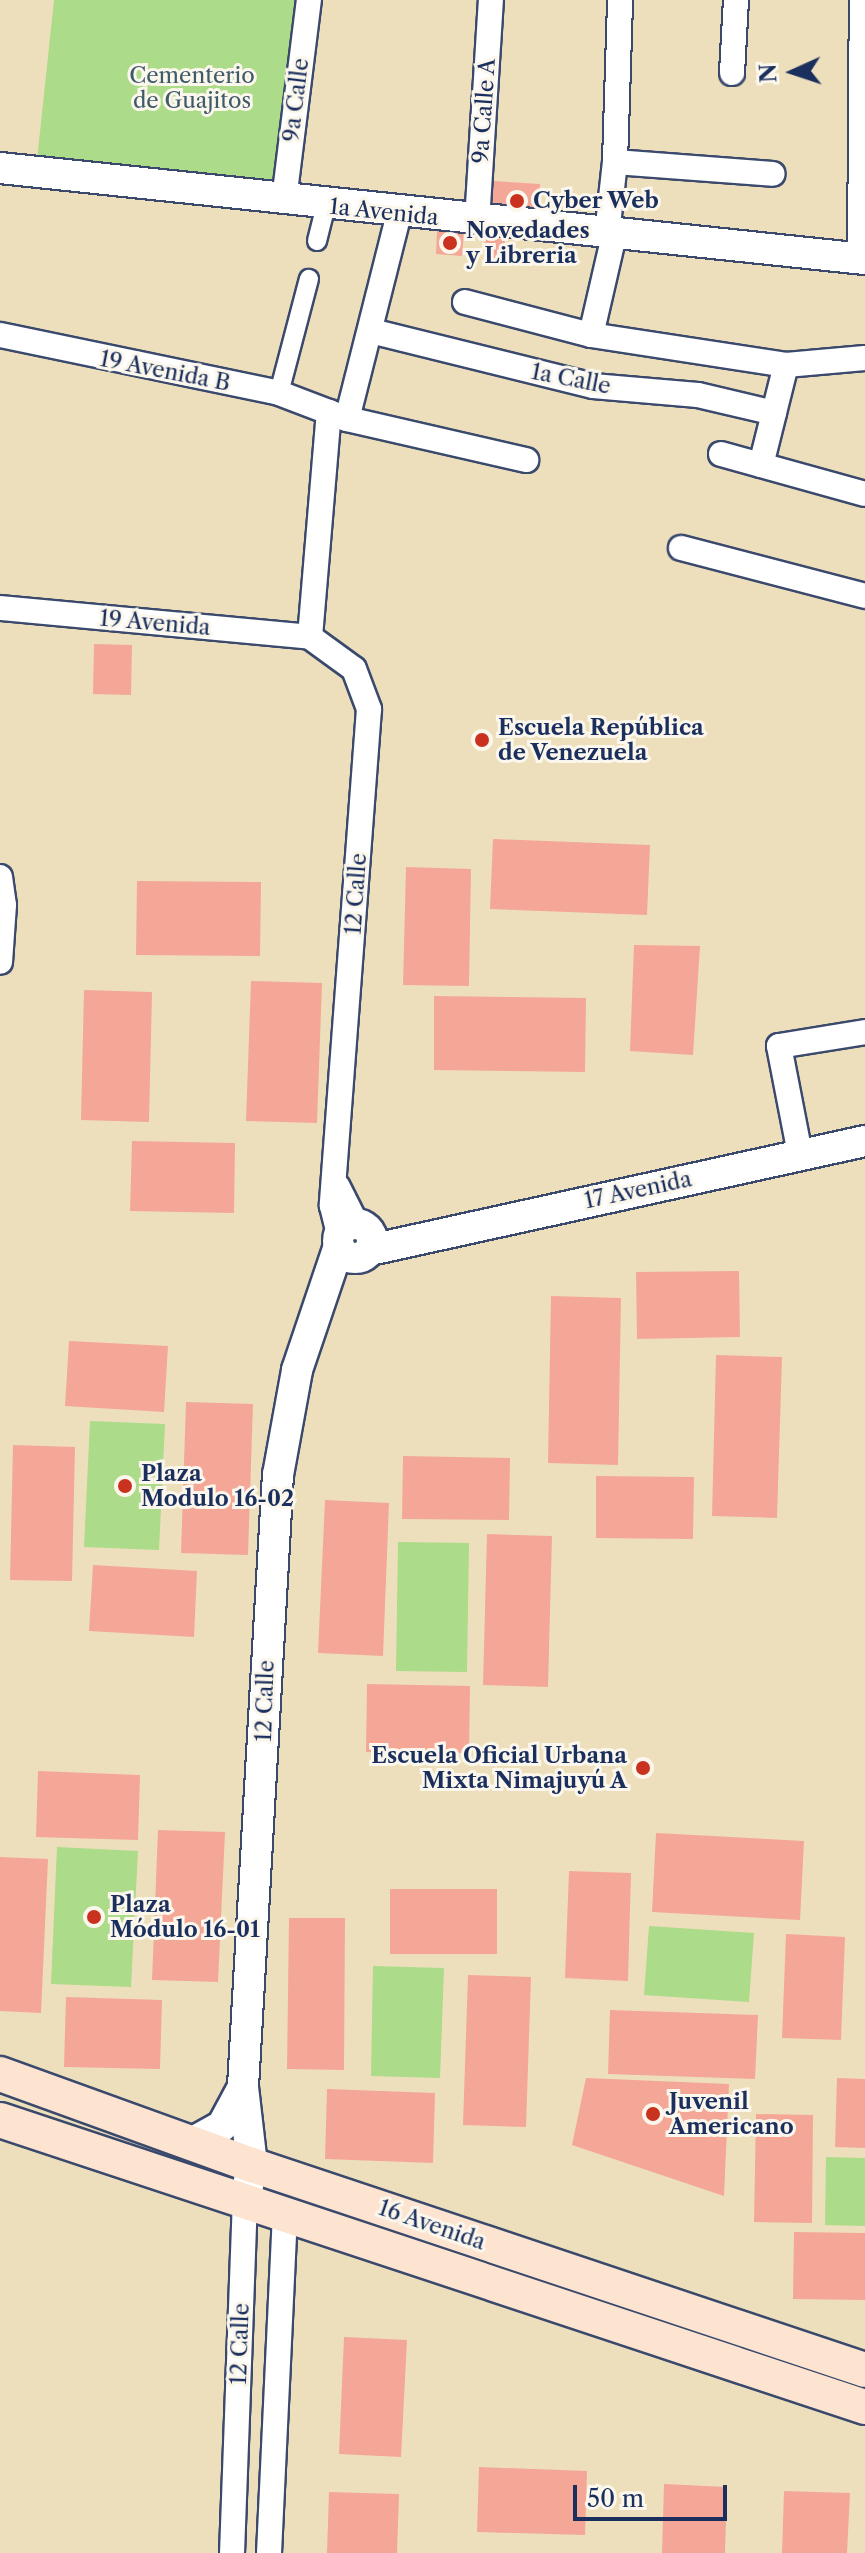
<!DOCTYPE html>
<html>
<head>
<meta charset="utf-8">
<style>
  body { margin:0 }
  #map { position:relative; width:865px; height:2553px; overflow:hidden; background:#eddfbc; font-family:"Libre Caslon Text",serif }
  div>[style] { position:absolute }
  .green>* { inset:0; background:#acdb89 }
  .building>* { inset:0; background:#f4a797 }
  .roads { filter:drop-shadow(2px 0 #3a496c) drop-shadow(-2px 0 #3a496c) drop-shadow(0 2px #3a496c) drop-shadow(0 -2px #3a496c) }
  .pedestrian>* { height:18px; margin:-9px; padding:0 9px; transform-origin:9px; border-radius:9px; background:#fff }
  .minor>* { height:24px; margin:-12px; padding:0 12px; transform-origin:12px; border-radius:12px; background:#fff }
  .tertiary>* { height:30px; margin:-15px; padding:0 15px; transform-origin:15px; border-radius:15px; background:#fff }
  .tertiary>.ring { margin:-15px; padding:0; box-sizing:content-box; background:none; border:30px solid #fff; border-radius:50% }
  .secondary>* { height:34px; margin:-17px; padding:0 17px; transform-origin:17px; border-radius:17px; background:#fde4d1 }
  .dots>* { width:22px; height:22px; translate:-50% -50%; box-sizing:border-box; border:4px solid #fbf7ec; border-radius:50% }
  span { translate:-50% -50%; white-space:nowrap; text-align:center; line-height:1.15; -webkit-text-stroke:6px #fbf7ec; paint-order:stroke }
  .park-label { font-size:22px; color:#3f5a69 }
  .street-label { font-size:22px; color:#1b2f5e }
  .poi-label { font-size:22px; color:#1b2f5e; font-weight:700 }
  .left { translate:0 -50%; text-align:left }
  .right { translate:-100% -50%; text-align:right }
  .north { position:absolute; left:753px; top:32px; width:80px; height:80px; -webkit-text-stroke:6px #fbf7ec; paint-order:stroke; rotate:267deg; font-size:22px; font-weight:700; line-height:32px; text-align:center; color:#1b2f5e }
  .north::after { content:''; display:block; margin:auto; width:28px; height:36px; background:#1b2f5e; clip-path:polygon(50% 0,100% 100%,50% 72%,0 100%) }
  .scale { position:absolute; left:573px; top:2485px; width:154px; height:36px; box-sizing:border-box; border:4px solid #1b2f5e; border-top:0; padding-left:10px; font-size:24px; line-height:28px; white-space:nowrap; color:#1b2f5e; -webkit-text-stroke:6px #fbf7ec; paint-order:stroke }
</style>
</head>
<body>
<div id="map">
  <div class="green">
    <div style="clip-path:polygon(54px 0,296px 0,276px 186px,37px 160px)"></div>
    <div style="clip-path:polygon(90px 1421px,165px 1424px,159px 1550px,84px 1547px)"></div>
    <div style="clip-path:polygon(398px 1542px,469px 1543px,467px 1672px,396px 1671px)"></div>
    <div style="clip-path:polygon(57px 1847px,138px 1851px,131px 1987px,51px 1984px)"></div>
    <div style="clip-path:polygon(649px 1926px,754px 1933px,749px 2002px,644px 1995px)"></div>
    <div style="clip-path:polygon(373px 1966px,444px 1968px,440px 2078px,371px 2076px)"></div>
    <div style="clip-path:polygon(826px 2157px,865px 2158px,865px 2226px,825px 2225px)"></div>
  </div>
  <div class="building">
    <div style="clip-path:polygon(493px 181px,540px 184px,538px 219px,491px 217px)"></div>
    <div style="clip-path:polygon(437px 231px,464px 233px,462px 256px,436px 254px)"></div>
    <div style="clip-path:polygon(486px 237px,505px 239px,503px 259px,484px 257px)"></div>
    <div style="clip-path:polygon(94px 644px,132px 645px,131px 695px,93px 694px)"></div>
    <div style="clip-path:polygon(493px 839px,650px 845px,647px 915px,490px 909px)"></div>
    <div style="clip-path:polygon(406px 867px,471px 869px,469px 986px,403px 985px)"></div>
    <div style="clip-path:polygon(137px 881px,261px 882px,260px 956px,136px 955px)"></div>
    <div style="clip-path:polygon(634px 945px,700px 946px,693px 1055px,630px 1051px)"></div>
    <div style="clip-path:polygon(251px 981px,322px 983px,317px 1123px,246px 1121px)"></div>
    <div style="clip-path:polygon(84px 990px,152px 992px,149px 1122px,81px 1120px)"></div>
    <div style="clip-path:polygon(434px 996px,586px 998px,585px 1072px,434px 1070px)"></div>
    <div style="clip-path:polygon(132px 1141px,235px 1143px,234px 1213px,130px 1211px)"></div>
    <div style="clip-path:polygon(739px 1271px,740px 1337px,637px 1339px,636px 1272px)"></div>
    <div style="clip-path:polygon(551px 1296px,621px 1298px,618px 1465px,548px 1463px)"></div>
    <div style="clip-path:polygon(69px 1341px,168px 1346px,164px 1412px,65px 1406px)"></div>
    <div style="clip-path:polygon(716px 1355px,782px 1357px,777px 1518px,712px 1516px)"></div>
    <div style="clip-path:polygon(186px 1402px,253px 1404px,248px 1555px,181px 1553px)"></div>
    <div style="clip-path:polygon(13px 1445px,75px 1447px,72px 1581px,10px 1580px)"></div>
    <div style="clip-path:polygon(403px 1456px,510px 1458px,509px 1520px,402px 1519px)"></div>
    <div style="clip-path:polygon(596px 1476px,694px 1477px,693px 1539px,596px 1538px)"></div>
    <div style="clip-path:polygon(325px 1500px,389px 1503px,383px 1656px,318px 1653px)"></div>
    <div style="clip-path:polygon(487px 1534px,552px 1536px,548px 1687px,483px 1685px)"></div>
    <div style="clip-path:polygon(93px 1565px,197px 1571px,194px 1637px,89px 1631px)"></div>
    <div style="clip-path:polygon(367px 1684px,470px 1686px,469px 1753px,366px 1752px)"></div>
    <div style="clip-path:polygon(38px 1771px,140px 1775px,138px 1840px,36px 1837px)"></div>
    <div style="clip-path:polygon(158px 1830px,225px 1832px,218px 1982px,152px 1980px)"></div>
    <div style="clip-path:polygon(656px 1833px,804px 1841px,800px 1920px,652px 1912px)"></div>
    <div style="clip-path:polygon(0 1857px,48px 1859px,41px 2013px,0 2011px)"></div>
    <div style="clip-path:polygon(569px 1871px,631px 1873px,628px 1981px,565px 1978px)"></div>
    <div style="clip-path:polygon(390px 1889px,497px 1889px,497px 1954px,390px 1954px)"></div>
    <div style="clip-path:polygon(289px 1918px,345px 1918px,344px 2070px,287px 2069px)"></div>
    <div style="clip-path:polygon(786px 1934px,845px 1937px,841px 2040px,782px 2038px)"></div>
    <div style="clip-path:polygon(468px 1975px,531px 1977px,526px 2127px,463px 2125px)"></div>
    <div style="clip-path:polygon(66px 1997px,162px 2000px,160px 2069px,64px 2067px)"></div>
    <div style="clip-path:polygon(610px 2010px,758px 2015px,755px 2079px,608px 2074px)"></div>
    <div style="clip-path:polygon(586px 2078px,729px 2084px,724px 2196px,572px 2145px)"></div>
    <div style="clip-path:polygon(837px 2078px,865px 2079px,865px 2148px,835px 2147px)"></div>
    <div style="clip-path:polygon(327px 2089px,435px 2093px,433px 2163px,325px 2159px)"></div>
    <div style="clip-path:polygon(756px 2114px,813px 2115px,812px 2223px,754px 2222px)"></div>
    <div style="clip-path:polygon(794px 2232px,865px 2233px,865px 2300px,793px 2299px)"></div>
    <div style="clip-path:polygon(344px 2337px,407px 2340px,401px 2457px,339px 2454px)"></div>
    <div style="clip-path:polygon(479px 2467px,587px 2471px,585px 2535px,477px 2532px)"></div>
    <div style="clip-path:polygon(664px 2484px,727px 2487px,725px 2553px,662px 2553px)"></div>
    <div style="clip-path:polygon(784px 2491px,850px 2493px,847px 2553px,782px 2553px)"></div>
    <div style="clip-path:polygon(329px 2492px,399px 2494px,397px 2553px,327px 2553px)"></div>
  </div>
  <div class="roads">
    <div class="pedestrian">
      <div style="left:317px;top:241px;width:36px;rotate:-76deg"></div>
      <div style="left:279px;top:393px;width:118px;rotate:-75.3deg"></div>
    </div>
    <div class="minor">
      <div style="left:732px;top:73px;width:73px;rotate:-86.9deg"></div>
      <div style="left:615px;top:162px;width:158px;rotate:4.3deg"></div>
      <div style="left:284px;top:200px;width:202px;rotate:-82.9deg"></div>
      <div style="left:477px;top:221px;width:221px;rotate:-86.4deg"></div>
      <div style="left:607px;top:234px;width:72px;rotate:-83.7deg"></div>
      <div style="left:615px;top:162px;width:162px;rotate:-88.2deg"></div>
      <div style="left:860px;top:259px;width:259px;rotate:-89.6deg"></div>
      <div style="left:465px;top:302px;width:130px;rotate:14.7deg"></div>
      <div style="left:591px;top:335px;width:103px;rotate:-77deg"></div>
      <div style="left:371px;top:331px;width:229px;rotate:13.9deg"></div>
      <div style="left:593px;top:386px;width:105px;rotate:4.9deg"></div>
      <div style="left:698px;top:395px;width:78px;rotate:13.3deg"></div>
      <div style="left:0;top:335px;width:285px;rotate:11.7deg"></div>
      <div style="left:279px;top:393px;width:73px;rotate:20.9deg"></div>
      <div style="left:347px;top:419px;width:184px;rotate:12.9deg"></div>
      <div style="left:591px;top:335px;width:197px;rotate:8.7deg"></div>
      <div style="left:786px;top:365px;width:79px;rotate:-5.1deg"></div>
      <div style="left:347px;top:419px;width:212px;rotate:-75.8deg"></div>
      <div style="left:721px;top:454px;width:149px;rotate:15.5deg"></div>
      <div style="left:761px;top:465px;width:103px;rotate:-76deg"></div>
      <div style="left:681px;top:548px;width:190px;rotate:14.6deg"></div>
      <div style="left:0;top:608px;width:311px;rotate:5.3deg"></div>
      <div style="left:310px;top:637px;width:54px;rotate:36deg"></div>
      <div style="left:354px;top:669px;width:43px;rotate:69.4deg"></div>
      <div style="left:369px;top:709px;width:498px;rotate:94.3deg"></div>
      <div style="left:332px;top:1206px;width:30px;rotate:76deg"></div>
      <div style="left:310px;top:637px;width:226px;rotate:-85.2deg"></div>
      <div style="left:0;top:877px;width:28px;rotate:82deg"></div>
      <div style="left:4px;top:905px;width:57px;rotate:94deg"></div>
      <div style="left:800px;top:1154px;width:110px;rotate:-101deg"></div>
      <div style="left:779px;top:1046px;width:87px;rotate:-9.2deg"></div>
      <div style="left:338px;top:1187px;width:40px;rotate:63.4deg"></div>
      <div style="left:232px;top:2553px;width:350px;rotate:-87.9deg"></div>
      <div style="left:269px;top:2553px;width:337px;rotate:-87.3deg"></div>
    </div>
    <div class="tertiary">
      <div style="left:0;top:168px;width:870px;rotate:6.01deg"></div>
      <div class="ring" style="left:338px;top:1224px;width:4px;height:4px"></div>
      <div style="left:370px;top:1250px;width:507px;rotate:-12.42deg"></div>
      <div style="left:191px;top:2143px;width:35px;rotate:-29deg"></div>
      <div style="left:222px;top:2126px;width:44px;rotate:-61.7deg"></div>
      <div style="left:245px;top:2203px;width:39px;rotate:-80deg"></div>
      <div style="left:252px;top:2165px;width:79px;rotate:-96.6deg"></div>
      <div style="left:243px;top:2087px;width:613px;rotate:-86.73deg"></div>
      <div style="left:278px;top:1475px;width:107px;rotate:-79.7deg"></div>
      <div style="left:297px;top:1370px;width:131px;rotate:-71.3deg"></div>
    </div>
    <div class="secondary">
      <div style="left:0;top:2074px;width:268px;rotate:19.9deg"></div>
      <div style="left:252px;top:2165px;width:646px;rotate:18.49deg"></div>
      <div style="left:0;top:2120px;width:911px;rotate:18.36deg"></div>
    </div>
  </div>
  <div class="dots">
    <div style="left:517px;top:201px;background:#c8321e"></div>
    <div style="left:450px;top:243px;background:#c8321e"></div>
    <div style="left:482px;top:740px;background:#c8321e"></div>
    <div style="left:125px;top:1486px;background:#c8321e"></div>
    <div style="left:643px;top:1768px;background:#c8321e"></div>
    <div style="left:94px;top:1917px;background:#c8321e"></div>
    <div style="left:653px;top:2114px;background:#c8321e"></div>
  </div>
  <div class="park-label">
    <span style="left:192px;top:88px">Cementerio<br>de Guajitos</span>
  </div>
  <div class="street-label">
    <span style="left:296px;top:100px;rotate:-83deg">9a Calle</span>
    <span style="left:484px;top:111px;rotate:-86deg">9a Calle A</span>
    <span style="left:384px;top:212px;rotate:6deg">1a Avenida</span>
    <span style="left:165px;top:371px;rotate:11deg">19 Avenida B</span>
    <span style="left:571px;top:379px;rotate:11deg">1a Calle</span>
    <span style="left:155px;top:623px;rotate:5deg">19 Avenida</span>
    <span style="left:356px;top:894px;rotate:-86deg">12 Calle</span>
    <span style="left:638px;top:1190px;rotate:-12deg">17 Avenida</span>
    <span style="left:265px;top:1701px;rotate:-88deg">12 Calle</span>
    <span style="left:432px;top:2225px;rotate:19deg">16 Avenida</span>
    <span style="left:240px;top:2344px;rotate:-88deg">12 Calle</span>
  </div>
  <div class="poi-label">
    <span class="left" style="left:533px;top:201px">Cyber Web</span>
    <span class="left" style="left:466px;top:243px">Novedades<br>y Libreria</span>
    <span class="left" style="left:498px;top:740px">Escuela República<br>de Venezuela</span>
    <span class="left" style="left:141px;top:1486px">Plaza<br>Modulo 16-02</span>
    <span class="right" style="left:627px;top:1768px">Escuela Oficial Urbana<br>Mixta Nimajuyú A</span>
    <span class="left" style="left:110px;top:1917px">Plaza<br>Módulo 16-01</span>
    <span class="left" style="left:669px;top:2114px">Juvenil<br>Americano</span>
  </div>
  <div class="north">N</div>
  <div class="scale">50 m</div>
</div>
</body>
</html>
